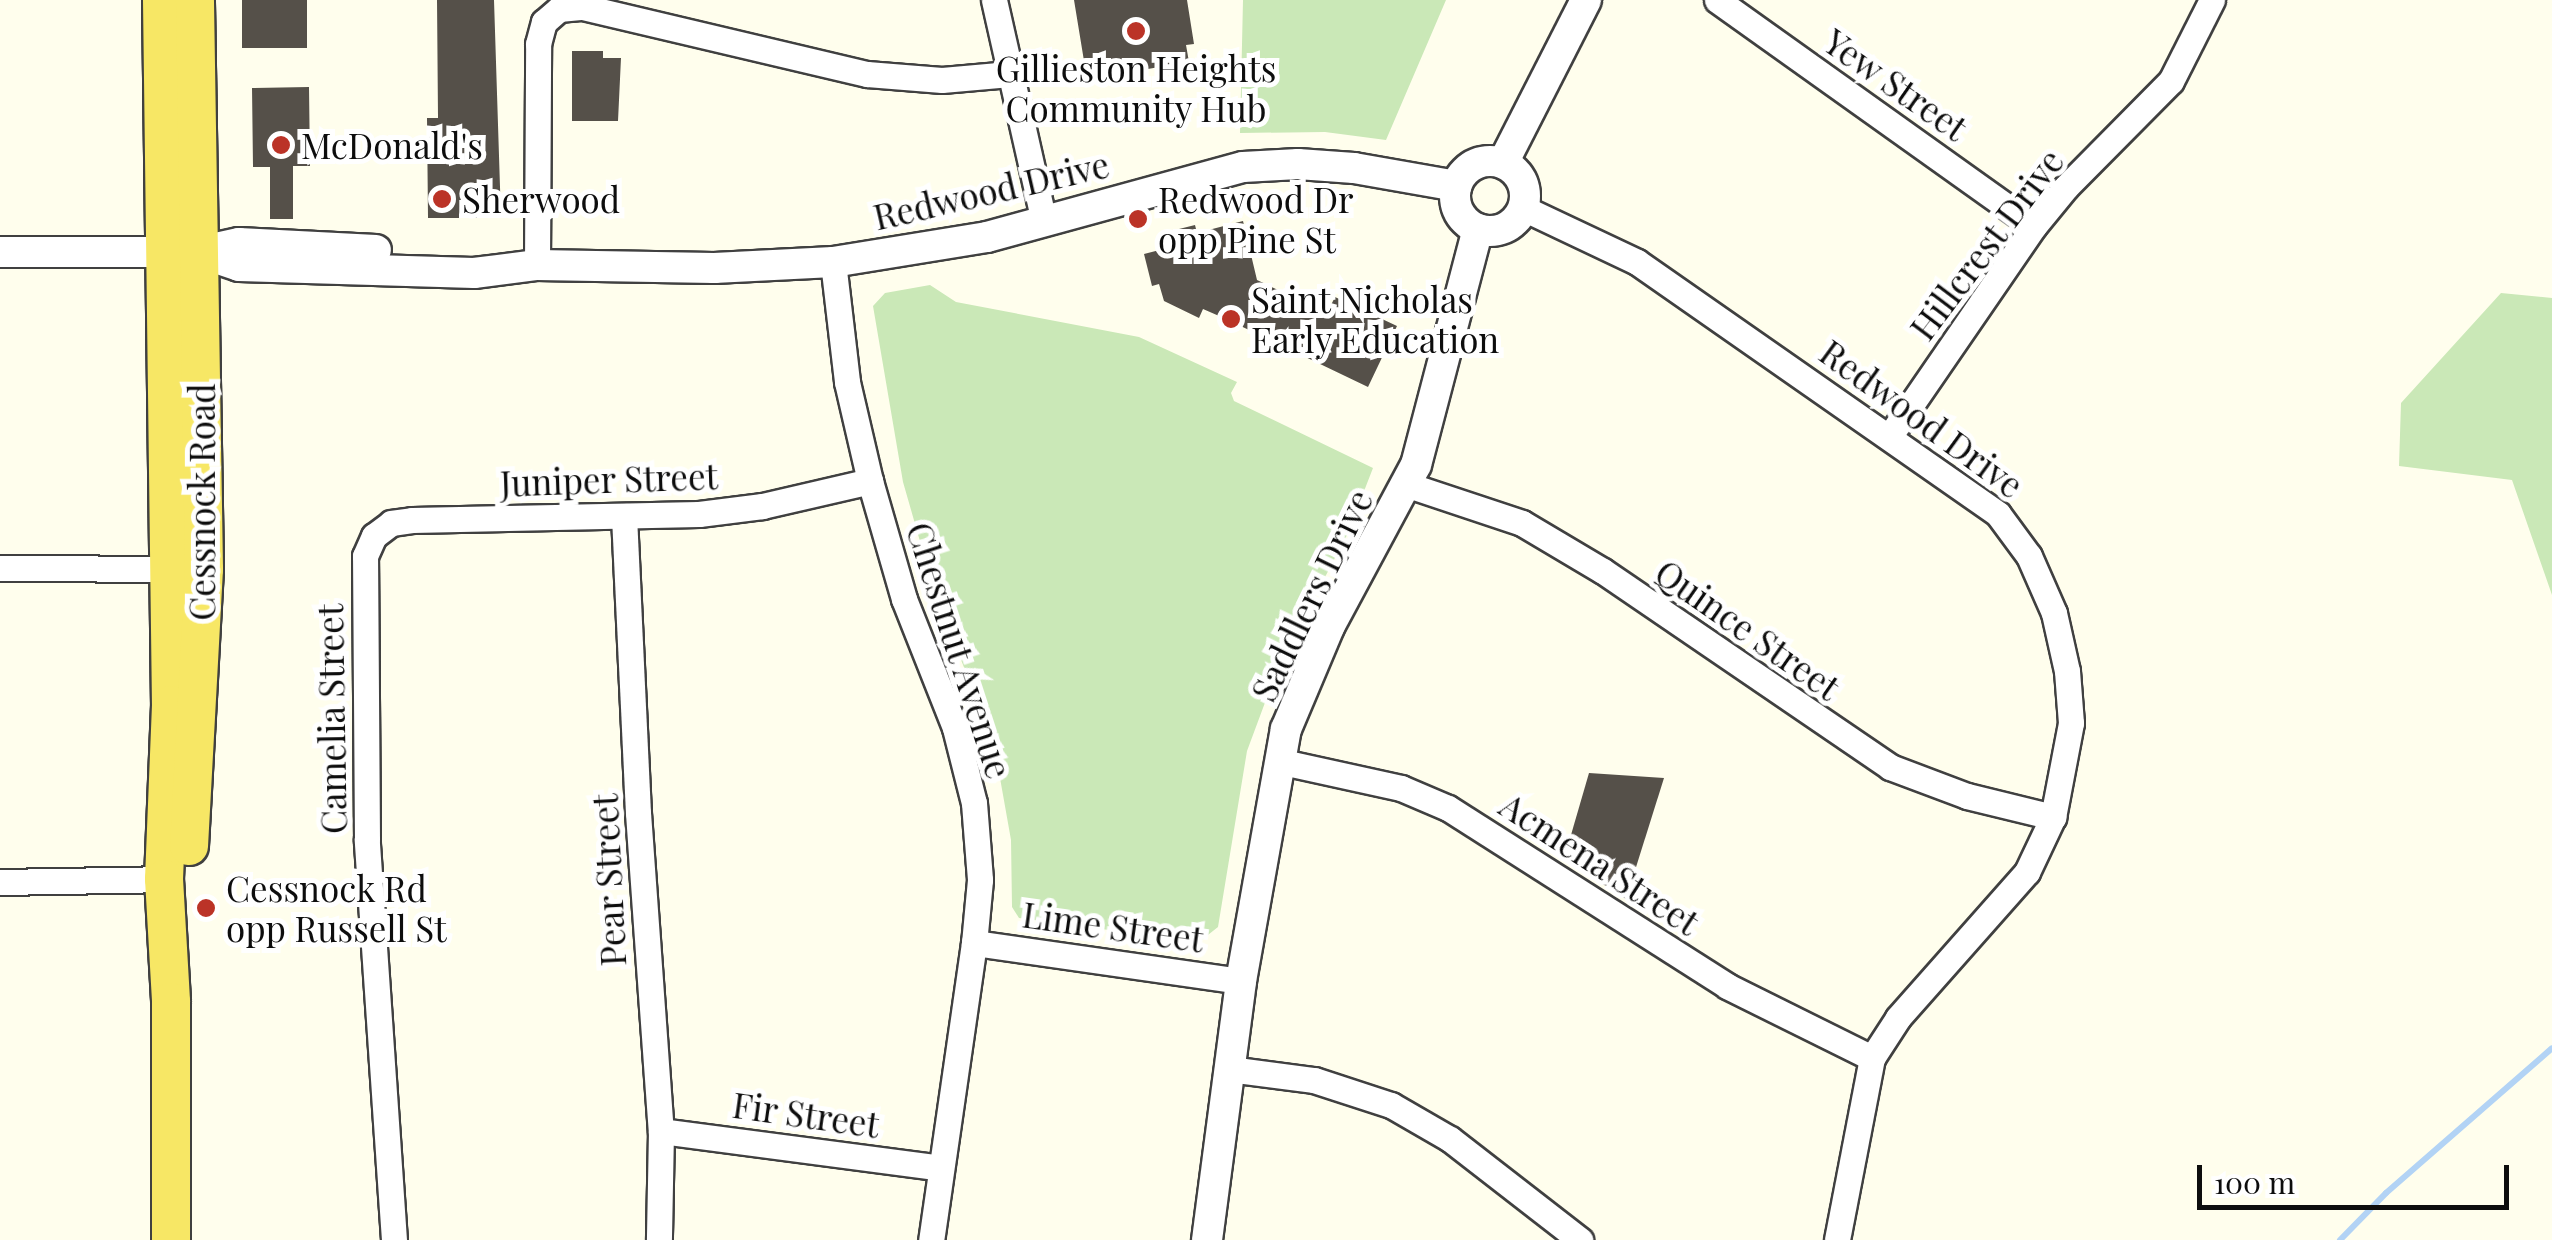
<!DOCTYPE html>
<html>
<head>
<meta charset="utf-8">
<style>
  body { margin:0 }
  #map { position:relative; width:2552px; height:1240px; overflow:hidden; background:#fffeed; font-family:"Playfair Display",serif }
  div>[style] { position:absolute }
  .green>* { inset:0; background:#cae8b7 }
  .stream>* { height:6px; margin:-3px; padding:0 3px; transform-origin:3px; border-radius:3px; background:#b2d3f5 }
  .building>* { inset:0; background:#555049 }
  .roads { filter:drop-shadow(2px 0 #404040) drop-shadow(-2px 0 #404040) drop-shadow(0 2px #404040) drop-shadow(0 -2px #404040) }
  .minor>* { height:25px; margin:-12.5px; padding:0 12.5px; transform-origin:12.5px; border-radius:12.5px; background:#fff }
  .tertiary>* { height:30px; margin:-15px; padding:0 15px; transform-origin:15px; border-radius:15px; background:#fff }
  .tertiary>.ring { margin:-15px; padding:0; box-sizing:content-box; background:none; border:30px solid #fff; border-radius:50% }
  .primary>* { height:38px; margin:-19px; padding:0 19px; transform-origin:19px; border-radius:19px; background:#f7e765 }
  .dots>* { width:28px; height:28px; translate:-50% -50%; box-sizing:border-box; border:5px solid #fff; border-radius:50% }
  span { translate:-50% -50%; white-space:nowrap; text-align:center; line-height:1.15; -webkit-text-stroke:10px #fff; paint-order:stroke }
  .poi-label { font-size:35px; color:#0d0d0d }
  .left { translate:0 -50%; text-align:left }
  .street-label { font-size:35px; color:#0d0d0d }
  .scale { position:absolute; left:2197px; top:1165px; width:312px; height:45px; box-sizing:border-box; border:5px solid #0d0d0d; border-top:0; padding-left:12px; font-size:30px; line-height:35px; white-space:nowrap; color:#0d0d0d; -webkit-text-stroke:8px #fff; paint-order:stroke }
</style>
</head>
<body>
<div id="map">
  <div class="green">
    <div style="clip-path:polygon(1243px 0,1446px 0,1386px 140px,1325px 132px,1240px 133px)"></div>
    <div style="clip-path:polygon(930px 285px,956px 302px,1139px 337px,1237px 382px,1231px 393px,1234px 401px,1373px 468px,1347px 535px,1279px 665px,1247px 751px,1218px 927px,1199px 942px,1019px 918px,1012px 907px,1011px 840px,1000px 778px,977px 700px,936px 597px,903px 482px,873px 306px,885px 293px)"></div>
    <div style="clip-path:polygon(2501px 293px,2552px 298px,2552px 595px,2512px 480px,2399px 466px,2401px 403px)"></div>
  </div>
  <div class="stream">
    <div style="left:2340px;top:1240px;width:66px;rotate:-45.6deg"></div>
    <div style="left:2386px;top:1193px;width:220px;rotate:-41.1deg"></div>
  </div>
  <div class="building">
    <div style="clip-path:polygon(242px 0,307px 0,307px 48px,242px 48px)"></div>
    <div style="clip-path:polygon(437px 0,494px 0,501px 218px,428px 218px,427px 118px,438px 118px)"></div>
    <div style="clip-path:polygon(1074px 0,1187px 0,1194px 44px,1186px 45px,1189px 62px,1130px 72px,1104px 60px,1084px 61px)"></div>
    <div style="clip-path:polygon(572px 51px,603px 51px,603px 58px,621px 58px,618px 121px,572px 121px)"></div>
    <div style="clip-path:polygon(309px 87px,310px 166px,293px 166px,293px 219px,270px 219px,270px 167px,253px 167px,252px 88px)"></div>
    <div style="clip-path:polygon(1243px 221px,1257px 280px,1327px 313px,1335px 297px,1397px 326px,1368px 387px,1226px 319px,1203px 309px,1199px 318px,1164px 301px,1159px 284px,1152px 286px,1144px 254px,1179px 245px,1175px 230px,1195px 225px,1197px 233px)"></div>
    <div style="clip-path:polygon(1589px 773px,1664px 778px,1626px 899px,1564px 859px)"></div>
  </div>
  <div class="roads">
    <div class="minor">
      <div style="left:994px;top:0;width:228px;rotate:77.3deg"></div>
      <div style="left:1717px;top:0;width:389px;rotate:35.5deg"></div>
      <div style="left:1523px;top:208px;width:126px;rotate:25.3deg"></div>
      <div style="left:1637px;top:262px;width:440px;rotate:34.9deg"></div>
      <div style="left:1998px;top:514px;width:52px;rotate:53.6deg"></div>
      <div style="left:2029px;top:556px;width:62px;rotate:66.3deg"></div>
      <div style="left:2054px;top:613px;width:59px;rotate:77.4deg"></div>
      <div style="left:2067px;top:671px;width:52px;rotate:85.6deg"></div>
      <div style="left:2071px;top:723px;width:96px;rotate:100.8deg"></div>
      <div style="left:2053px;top:817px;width:61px;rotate:115.3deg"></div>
      <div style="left:2027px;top:872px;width:195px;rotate:131.5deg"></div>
      <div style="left:1898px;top:1018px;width:48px;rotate:123deg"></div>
      <div style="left:1872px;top:1058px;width:185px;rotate:100.9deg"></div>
      <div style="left:833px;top:262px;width:121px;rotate:83.3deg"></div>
      <div style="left:847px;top:382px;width:102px;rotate:76.9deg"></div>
      <div style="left:870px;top:481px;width:123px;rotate:73.9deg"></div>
      <div style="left:904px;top:599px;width:139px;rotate:68.4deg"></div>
      <div style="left:955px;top:728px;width:77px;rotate:75.8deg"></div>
      <div style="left:974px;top:803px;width:77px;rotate:85.5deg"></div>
      <div style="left:980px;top:880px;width:63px;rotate:95.4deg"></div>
      <div style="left:974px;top:943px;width:300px;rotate:98.2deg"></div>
      <div style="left:537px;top:265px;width:221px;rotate:-89.7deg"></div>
      <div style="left:538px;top:44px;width:23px;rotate:-75deg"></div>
      <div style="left:544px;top:22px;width:20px;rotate:-41deg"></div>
      <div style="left:559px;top:9px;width:24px;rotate:-5deg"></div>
      <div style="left:583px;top:7px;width:292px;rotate:13.3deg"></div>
      <div style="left:867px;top:74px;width:75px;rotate:4.6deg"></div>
      <div style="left:942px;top:80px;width:68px;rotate:-5deg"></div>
      <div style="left:1889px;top:437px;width:256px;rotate:-55.5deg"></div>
      <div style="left:2034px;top:226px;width:50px;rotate:-50.6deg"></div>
      <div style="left:2066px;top:187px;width:149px;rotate:-45.3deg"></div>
      <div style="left:2171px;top:81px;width:91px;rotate:-63.2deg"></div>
      <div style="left:1408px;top:485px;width:120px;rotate:18.4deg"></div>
      <div style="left:1522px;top:523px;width:94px;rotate:30.7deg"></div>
      <div style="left:1603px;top:571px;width:348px;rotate:34.3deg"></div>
      <div style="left:1890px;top:767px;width:82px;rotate:20.6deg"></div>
      <div style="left:1967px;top:796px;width:89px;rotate:13.7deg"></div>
      <div style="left:624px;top:516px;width:297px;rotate:87.3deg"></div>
      <div style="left:638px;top:813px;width:319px;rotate:85.9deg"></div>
      <div style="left:661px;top:1131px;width:109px;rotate:91.1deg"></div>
      <div style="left:0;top:568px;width:169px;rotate:0.3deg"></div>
      <div style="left:1278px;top:761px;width:126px;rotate:12.4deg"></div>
      <div style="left:1401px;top:788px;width:51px;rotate:23.1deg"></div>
      <div style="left:1448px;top:808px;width:331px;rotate:32.5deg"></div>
      <div style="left:1727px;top:986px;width:162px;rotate:26.4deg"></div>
      <div style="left:0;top:882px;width:164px;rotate:-1deg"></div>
      <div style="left:974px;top:943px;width:270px;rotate:8.1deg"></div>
      <div style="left:1229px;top:1069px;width:86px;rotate:7.4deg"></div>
      <div style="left:1314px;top:1080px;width:81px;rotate:18deg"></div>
      <div style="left:1391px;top:1105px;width:68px;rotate:30deg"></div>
      <div style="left:1450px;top:1139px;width:165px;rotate:37.8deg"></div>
      <div style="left:661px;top:1131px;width:282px;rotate:7.5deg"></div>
      <div style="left:394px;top:1240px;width:402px;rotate:-93.9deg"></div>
      <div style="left:367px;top:839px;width:283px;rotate:-90.4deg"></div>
      <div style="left:365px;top:556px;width:22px;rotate:-66deg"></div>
      <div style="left:374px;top:536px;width:21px;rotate:-37deg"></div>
      <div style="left:391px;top:523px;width:21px;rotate:-8deg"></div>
      <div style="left:412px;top:520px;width:287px;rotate:-1.2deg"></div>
      <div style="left:699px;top:514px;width:64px;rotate:-7.2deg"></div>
      <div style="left:762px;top:506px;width:111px;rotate:-13deg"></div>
    </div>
    <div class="tertiary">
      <div class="ring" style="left:1455px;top:161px;width:40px;height:40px"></div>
      <div style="left:1503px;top:163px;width:183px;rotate:-63deg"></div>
      <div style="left:0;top:252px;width:198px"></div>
      <div style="left:198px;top:252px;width:42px;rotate:-12.4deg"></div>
      <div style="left:239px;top:243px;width:137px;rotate:2.9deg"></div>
      <div style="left:198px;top:252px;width:43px;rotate:18.9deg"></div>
      <div style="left:239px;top:266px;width:235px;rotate:1.7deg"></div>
      <div style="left:474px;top:273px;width:64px;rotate:-7.2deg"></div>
      <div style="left:537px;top:265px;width:177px;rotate:1deg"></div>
      <div style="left:714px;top:268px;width:119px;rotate:-2.9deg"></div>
      <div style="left:833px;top:262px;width:156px;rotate:-9.2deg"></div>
      <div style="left:987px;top:237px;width:265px;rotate:-15.3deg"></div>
      <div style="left:1243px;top:167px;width:55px;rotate:-3.1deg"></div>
      <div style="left:1298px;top:164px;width:56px;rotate:4.1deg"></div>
      <div style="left:1354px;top:168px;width:104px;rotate:10deg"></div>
      <div style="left:1207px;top:1240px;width:261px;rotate:-82.5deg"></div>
      <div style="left:1241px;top:981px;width:256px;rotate:-79.9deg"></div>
      <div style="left:1286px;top:729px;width:111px;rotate:-67.1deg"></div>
      <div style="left:1329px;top:627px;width:184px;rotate:-61.8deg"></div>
      <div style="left:1416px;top:465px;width:244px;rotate:-75.3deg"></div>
    </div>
    <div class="primary">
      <div style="left:162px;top:0;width:705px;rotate:89.27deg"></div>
      <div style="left:171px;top:705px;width:174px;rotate:92.3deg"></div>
      <div style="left:164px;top:879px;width:123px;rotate:86.7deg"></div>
      <div style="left:171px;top:1002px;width:238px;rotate:90deg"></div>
      <div style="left:189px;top:846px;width:277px;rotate:-86.9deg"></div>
      <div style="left:204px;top:569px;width:569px;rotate:-90.91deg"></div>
    </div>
  </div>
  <div class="dots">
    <div style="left:1136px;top:31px;background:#bb3327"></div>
    <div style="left:281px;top:145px;background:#bb3327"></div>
    <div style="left:442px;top:199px;background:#bb3327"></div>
    <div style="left:1138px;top:219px;background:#bb3327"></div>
    <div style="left:1231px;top:319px;background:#bb3327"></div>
    <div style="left:206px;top:908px;background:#bb3327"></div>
  </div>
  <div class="poi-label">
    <span style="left:1136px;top:88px">Gillieston Heights<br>Community Hub</span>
    <span class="left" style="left:301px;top:145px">McDonald's</span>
    <span class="left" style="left:462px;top:199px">Sherwood</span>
    <span class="left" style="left:1158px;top:219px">Redwood Dr<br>opp Pine St</span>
    <span class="left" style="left:1251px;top:319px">Saint Nicholas<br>Early Education</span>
    <span class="left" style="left:226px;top:908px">Cessnock Rd<br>opp Russell St</span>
  </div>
  <div class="street-label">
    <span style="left:1896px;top:84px;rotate:35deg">Yew Street</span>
    <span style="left:991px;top:190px;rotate:-13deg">Redwood Drive</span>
    <span style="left:1986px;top:244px;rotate:-53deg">Hillcrest Drive</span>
    <span style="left:1922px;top:418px;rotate:36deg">Redwood Drive</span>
    <span style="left:609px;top:479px;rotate:-2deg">Juniper Street</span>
    <span style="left:201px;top:502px;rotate:-90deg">Cessnock Road</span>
    <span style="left:1311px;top:595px;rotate:-64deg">Saddlers Drive</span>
    <span style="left:1748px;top:629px;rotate:35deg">Quince Street</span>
    <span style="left:960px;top:650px;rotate:72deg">Chestnut Avenue</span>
    <span style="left:331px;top:719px;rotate:-91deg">Camelia Street</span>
    <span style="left:1600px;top:863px;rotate:33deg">Acmena Street</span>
    <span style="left:608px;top:880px;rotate:-93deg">Pear Street</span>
    <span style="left:1113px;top:926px;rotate:8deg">Lime Street</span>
    <span style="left:806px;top:1114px;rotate:8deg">Fir Street</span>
  </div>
  <div class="scale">100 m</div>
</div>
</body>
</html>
